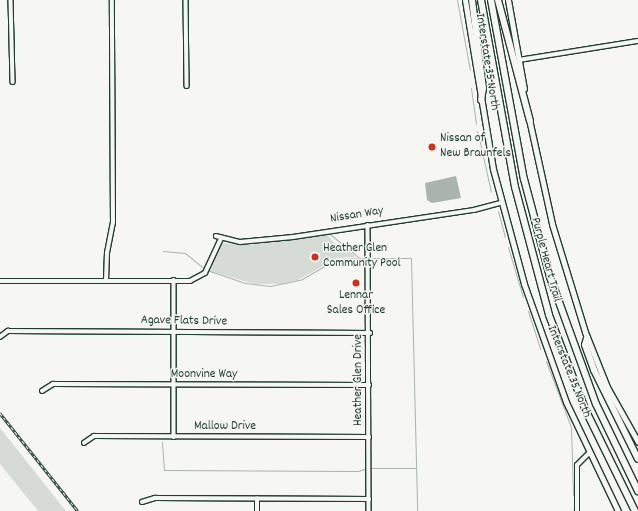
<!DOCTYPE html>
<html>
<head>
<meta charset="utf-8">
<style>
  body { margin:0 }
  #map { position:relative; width:638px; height:511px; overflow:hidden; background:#f6f6f2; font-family:Dekko,sans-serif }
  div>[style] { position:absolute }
  .green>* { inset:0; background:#d6dbd6 }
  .water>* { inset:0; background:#aab3ae }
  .stream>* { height:1px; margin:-0.5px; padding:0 0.5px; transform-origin:0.5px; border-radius:0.5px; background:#aab3ae }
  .roads { filter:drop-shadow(1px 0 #1f3d34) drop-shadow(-1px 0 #1f3d34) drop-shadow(0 1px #1f3d34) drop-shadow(0 -1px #1f3d34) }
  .minor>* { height:3.5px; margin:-1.75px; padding:0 1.75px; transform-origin:1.75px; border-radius:1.75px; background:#f6f6f2 }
  .tertiary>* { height:4px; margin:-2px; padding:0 2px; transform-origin:2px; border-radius:2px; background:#f6f6f2 }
  .secondary>* { height:5px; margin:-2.5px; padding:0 2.5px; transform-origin:2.5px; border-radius:2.5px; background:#f6f6f2 }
  .motorway>* { height:6px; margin:-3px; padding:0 3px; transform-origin:3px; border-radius:3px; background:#f6f6f2 }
  .rail>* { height:2.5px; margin-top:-1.25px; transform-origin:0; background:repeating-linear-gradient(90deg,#f6f6f2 0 3px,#1f3d34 0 6px); box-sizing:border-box; border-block:1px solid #1f3d34 }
  .dots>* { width:11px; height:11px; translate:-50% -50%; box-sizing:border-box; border:2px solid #f6f6f2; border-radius:50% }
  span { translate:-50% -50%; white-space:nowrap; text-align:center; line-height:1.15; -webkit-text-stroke:3px #f6f6f2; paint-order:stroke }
  .street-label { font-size:13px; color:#1f3d34 }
  .poi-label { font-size:13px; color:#1f3d34 }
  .left { translate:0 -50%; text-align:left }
</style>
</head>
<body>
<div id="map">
  <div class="green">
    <div style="clip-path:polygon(327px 234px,333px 242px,349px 250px,356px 257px,337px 258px,298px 280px,279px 284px,254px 284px,210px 271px,222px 243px,251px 245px)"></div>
    <div style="clip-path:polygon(0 428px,66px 511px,38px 511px,0 464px)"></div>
  </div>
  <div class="water">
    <div style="clip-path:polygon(456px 176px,461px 198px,432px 203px,427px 200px,425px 183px)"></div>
  </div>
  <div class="stream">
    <div style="left:457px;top:0;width:71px;rotate:79.5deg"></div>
    <div style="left:471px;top:88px;width:36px;rotate:82deg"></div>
    <div style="left:477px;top:131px;width:4px;rotate:76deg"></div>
    <div style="left:479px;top:138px;width:55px;rotate:77.5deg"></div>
    <div style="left:498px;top:211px;width:27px;rotate:75deg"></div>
    <div style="left:331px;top:235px;width:36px;rotate:39deg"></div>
    <div style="left:508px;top:247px;width:52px;rotate:73.3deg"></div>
    <div style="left:163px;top:251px;width:22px;rotate:5deg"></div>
    <div style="left:185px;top:253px;width:26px;rotate:39deg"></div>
    <div style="left:373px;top:258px;width:38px"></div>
    <div style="left:411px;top:258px;width:253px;rotate:88.6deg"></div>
    <div style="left:207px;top:270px;width:40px;rotate:18.9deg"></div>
    <div style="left:245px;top:283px;width:25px;rotate:7deg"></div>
    <div style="left:270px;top:286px;width:33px;rotate:-12deg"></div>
    <div style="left:302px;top:279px;width:39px;rotate:-30deg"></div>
    <div style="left:336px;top:259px;width:29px;rotate:-2deg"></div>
    <div style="left:528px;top:311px;width:40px;rotate:72deg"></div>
    <div style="left:546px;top:361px;width:71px;rotate:69.3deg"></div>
    <div style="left:571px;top:427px;width:68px;rotate:88.3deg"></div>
    <div style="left:162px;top:442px;width:28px;rotate:86deg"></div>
    <div style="left:164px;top:470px;width:194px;rotate:0.3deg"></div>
    <div style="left:358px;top:471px;width:10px;rotate:-17deg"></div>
    <div style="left:371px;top:468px;width:45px"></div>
    <div style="left:573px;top:510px;width:1px;rotate:90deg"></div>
  </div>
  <div class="roads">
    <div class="minor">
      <div style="left:11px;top:0;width:82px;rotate:88.6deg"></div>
      <div style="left:186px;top:0;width:86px;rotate:89.3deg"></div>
      <div style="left:519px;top:60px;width:121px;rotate:-9.1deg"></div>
      <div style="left:368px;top:225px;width:286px;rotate:89.8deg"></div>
      <div style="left:216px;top:236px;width:25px;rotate:14deg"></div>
      <div style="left:240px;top:242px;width:53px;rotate:-5.4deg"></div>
      <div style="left:293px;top:237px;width:183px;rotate:-8.5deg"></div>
      <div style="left:474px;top:210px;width:28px;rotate:-15deg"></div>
      <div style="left:174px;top:280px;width:157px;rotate:90deg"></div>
      <div style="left:0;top:281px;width:190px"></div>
      <div style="left:190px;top:281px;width:17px;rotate:-28deg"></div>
      <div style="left:205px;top:273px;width:38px;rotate:-65deg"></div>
      <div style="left:106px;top:281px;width:28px;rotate:-88deg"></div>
      <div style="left:107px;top:253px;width:31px;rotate:-79deg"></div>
      <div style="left:113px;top:223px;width:223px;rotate:-90.3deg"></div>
      <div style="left:0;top:337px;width:10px;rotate:-37deg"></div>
      <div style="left:8px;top:331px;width:362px;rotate:0.3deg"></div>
      <div style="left:42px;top:391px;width:13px;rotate:-32deg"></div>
      <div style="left:53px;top:384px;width:316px;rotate:0.2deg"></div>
      <div style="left:84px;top:443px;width:12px;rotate:-35deg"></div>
      <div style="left:94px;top:436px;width:275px;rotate:0.2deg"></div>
      <div style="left:142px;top:502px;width:14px;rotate:-17deg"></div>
      <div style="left:155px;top:498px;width:214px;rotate:0.3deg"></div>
      <div style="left:257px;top:511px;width:12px;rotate:-90deg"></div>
    </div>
    <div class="tertiary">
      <div style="left:577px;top:511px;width:46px;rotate:-90deg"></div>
      <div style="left:577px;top:465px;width:17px;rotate:-45deg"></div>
    </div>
    <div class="secondary">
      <div style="left:465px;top:0;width:171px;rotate:80.6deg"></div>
      <div style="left:493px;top:169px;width:119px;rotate:74.9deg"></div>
      <div style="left:524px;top:284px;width:125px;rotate:70.4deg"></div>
      <div style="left:566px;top:402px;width:121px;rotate:64.5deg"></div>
      <div style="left:508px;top:0;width:90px;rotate:79.8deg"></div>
      <div style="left:529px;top:119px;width:107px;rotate:77.6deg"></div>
      <div style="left:552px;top:224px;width:113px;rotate:73deg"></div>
      <div style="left:585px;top:332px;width:59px;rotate:68.2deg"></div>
      <div style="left:607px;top:387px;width:63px;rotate:60.6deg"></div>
    </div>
    <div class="motorway">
      <div style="left:472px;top:0;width:89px;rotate:82.9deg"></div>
      <div style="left:483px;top:88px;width:12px;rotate:99deg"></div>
      <div style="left:481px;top:0;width:190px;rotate:79.7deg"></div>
      <div style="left:515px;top:187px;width:132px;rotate:75.1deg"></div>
      <div style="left:549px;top:315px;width:101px;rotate:69deg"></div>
      <div style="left:585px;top:409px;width:114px;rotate:63.9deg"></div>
      <div style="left:491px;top:0;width:182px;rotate:79.6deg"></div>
      <div style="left:524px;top:179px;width:101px;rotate:75.1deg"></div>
      <div style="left:550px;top:277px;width:135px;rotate:70.1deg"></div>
      <div style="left:596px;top:404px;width:97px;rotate:64.2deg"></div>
      <div style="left:498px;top:0;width:125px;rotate:75.2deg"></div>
      <div style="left:587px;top:338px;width:7px;rotate:106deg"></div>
      <div style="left:585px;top:345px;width:27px;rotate:70deg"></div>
      <div style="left:594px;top:370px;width:99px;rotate:63.7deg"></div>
    </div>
  </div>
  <div class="rail">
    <div style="left:0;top:413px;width:125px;rotate:51.5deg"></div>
  </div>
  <div class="dots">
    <div style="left:432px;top:147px;background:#c8321e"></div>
    <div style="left:315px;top:257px;background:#c8321e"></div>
    <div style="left:356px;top:283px;background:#c8321e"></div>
  </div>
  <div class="street-label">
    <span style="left:486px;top:62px;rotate:81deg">Interstate 35 North</span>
    <span style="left:357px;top:216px;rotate:-9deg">Nissan Way</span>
    <span style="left:545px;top:260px;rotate:75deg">Purple Heart Trail</span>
    <span style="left:184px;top:322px;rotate:1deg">Agave Flats Drive</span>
    <span style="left:568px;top:372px;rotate:68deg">Interstate 35 North</span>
    <span style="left:204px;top:375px">Moonvine Way</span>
    <span style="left:359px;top:380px;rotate:-90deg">Heather Glen Drive</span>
    <span style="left:225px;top:427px">Mallow Drive</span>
  </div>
  <div class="poi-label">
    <span class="left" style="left:440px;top:147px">Nissan of<br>New Braunfels</span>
    <span class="left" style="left:323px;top:257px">Heather Glen<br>Community Pool</span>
    <span style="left:356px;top:304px">Lennar<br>Sales Office</span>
  </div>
</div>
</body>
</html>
